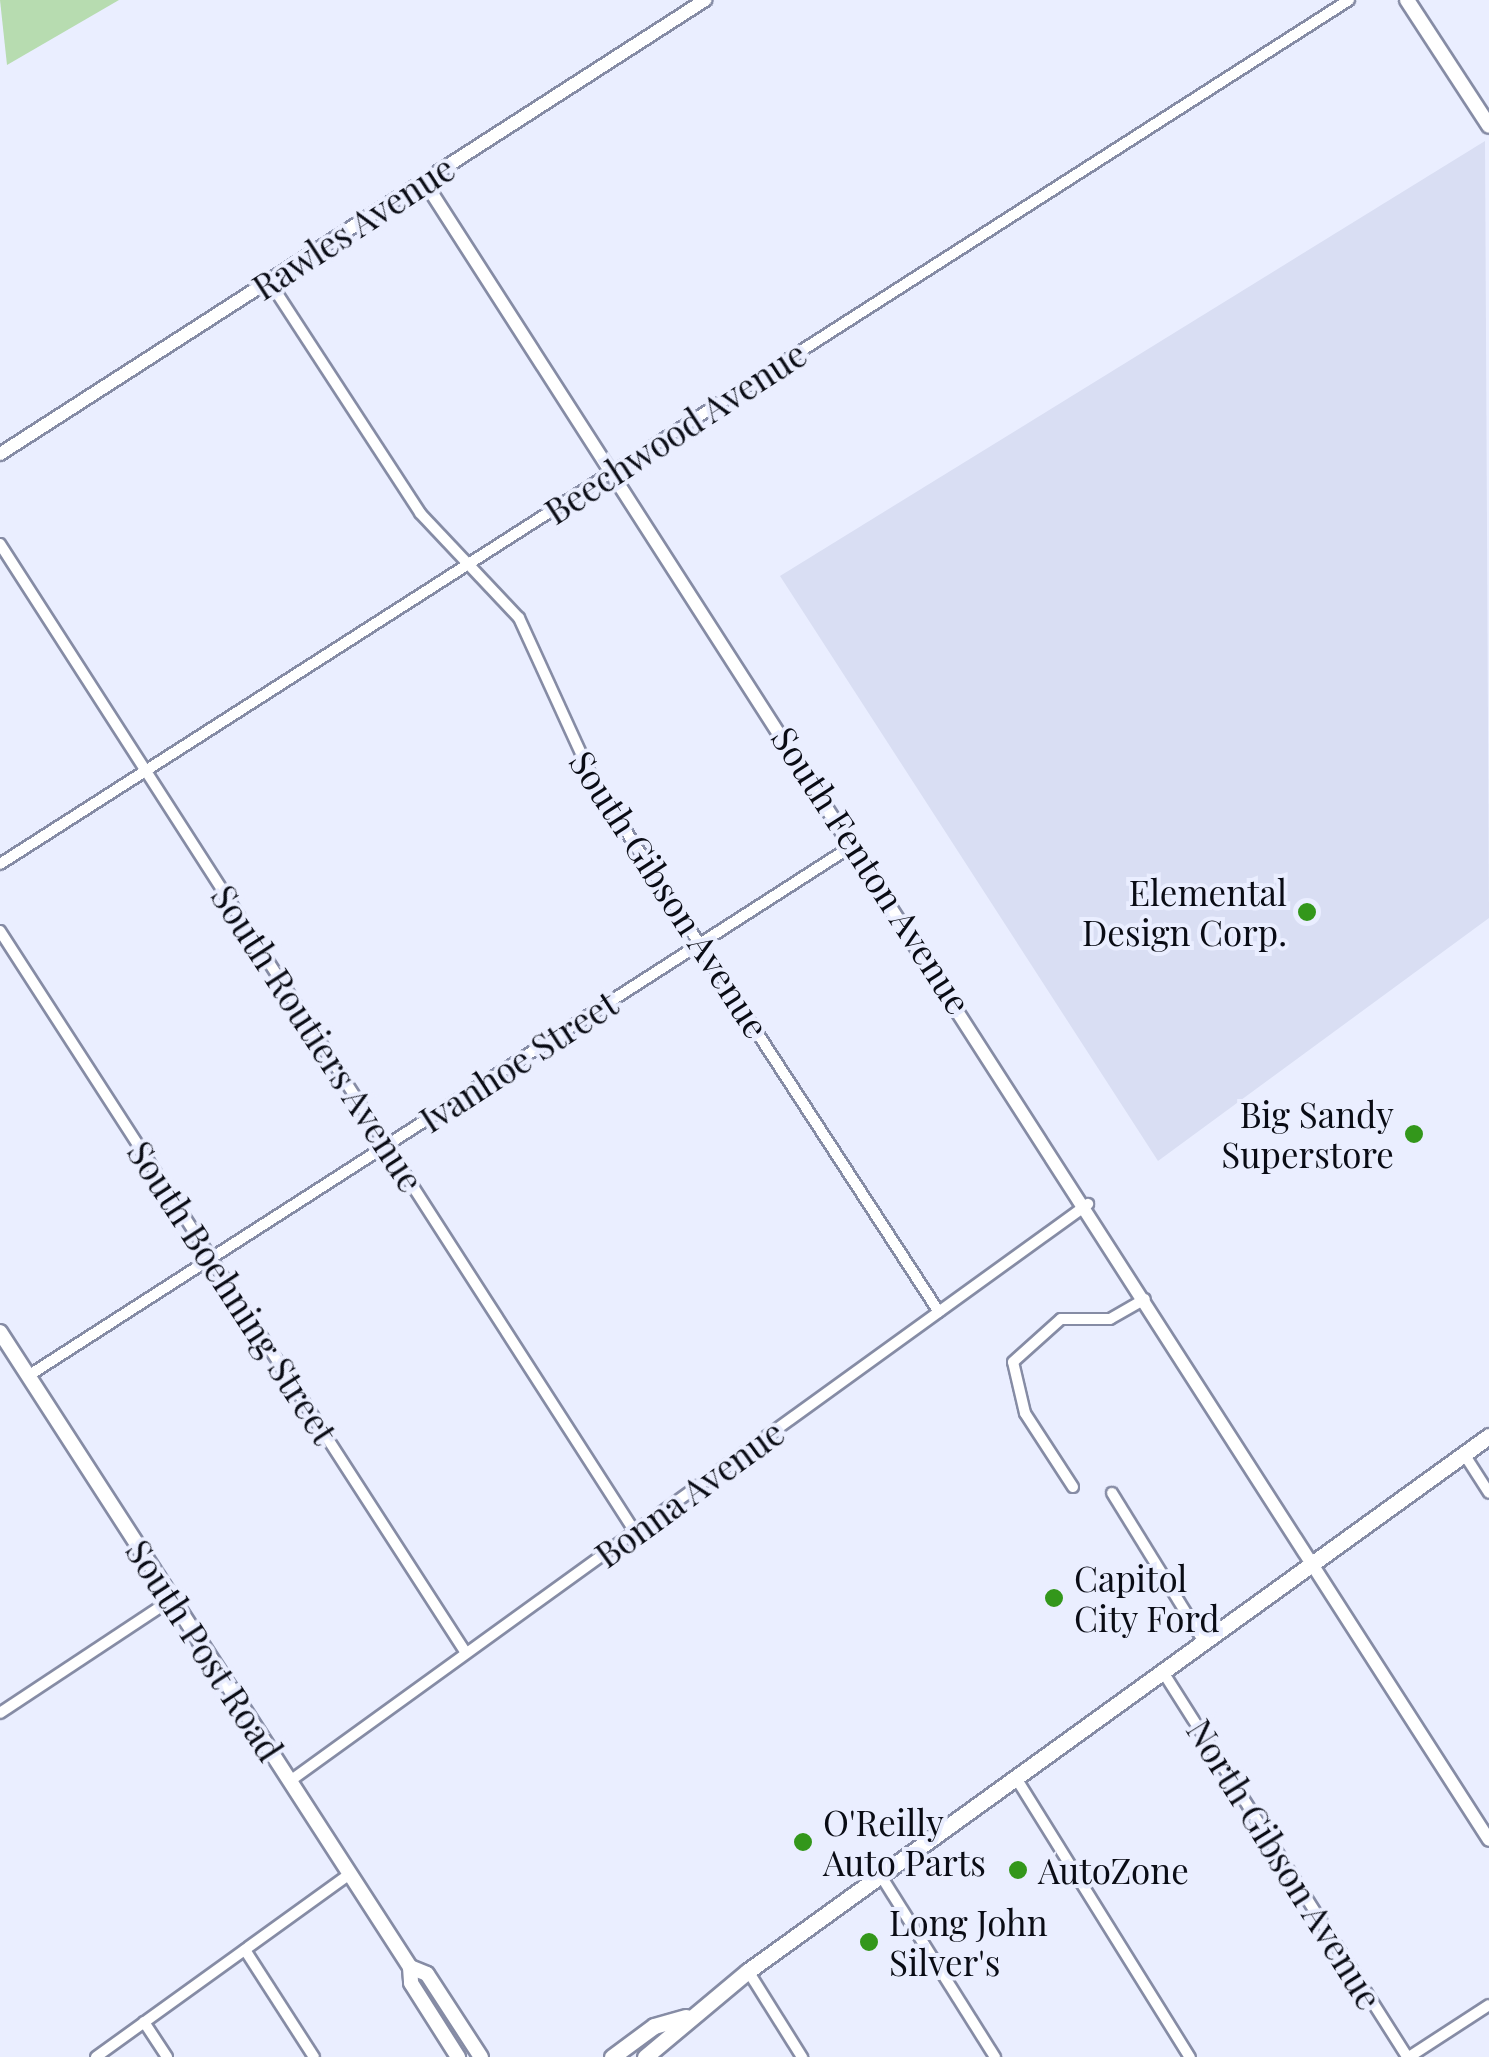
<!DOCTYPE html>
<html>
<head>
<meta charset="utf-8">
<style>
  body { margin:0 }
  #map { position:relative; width:1489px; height:2057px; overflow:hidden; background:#eaeeff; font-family:"Playfair Display",serif }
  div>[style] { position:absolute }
  .built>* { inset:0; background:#d9def3 }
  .green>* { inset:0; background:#b7dcb0 }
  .roads { filter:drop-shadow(2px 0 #868ca5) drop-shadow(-2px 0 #868ca5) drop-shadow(0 2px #868ca5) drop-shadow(0 -2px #868ca5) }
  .minor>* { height:10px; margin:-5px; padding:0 5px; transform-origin:5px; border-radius:5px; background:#fff }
  .tertiary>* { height:12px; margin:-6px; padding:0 6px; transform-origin:6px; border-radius:6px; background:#fff }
  .secondary>* { height:14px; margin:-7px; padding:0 7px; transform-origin:7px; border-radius:7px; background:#fff }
  .primary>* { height:15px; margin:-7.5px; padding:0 7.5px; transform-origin:7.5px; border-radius:7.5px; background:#fff }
  .dots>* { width:28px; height:28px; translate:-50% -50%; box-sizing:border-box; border:5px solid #eaeeff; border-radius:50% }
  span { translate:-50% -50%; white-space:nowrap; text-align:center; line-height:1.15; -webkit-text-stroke:8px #eaeeff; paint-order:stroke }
  .street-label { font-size:35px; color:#0a0c15 }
  .poi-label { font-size:35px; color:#0a0c15 }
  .right { translate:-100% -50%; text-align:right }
  .left { translate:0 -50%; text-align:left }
</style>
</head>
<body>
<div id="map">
  <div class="built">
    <div style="clip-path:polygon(1485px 141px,1489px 918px,1158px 1161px,780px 576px)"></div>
  </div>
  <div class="green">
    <div style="clip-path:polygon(0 0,119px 0,7px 65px)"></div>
  </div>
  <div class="roads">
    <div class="minor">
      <div style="left:269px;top:281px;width:277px;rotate:56.9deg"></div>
      <div style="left:420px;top:513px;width:144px;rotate:46.7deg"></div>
      <div style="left:519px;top:618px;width:180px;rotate:65.4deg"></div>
      <div style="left:594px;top:782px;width:632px;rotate:56.94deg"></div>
      <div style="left:0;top:544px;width:1174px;rotate:57.27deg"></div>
      <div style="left:0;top:864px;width:1602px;rotate:-32.64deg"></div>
      <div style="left:0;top:931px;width:859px;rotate:57.16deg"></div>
      <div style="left:28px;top:1376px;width:983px;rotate:-32.75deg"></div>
      <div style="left:1464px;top:1454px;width:46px;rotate:57.3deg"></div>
      <div style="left:1073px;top:1487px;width:88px;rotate:-123deg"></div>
      <div style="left:1025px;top:1413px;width:52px;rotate:-103.2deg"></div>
      <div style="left:1013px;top:1362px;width:64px;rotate:-41.9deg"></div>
      <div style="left:1061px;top:1319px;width:49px"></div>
      <div style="left:1110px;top:1319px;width:40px;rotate:-29.7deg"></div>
      <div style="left:1112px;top:1493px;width:175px;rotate:58.3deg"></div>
      <div style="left:1163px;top:1672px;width:456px;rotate:57.6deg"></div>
      <div style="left:0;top:1713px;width:206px;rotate:-33.5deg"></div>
      <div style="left:1016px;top:1778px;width:329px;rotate:58.1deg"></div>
      <div style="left:290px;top:1781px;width:985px;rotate:-35.87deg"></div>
      <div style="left:881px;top:1876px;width:214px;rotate:57.8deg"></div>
      <div style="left:245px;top:1950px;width:127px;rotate:57.2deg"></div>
      <div style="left:748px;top:1971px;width:102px;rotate:57.9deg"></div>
      <div style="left:144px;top:2022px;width:42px;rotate:56.7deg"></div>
      <div style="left:96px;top:2057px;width:313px;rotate:-35.8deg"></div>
      <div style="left:1409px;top:2057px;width:95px;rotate:-33deg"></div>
    </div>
    <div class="tertiary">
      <div style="left:424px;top:181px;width:1971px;rotate:57.3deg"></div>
      <div style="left:0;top:454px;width:839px;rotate:-32.78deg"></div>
    </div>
    <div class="secondary">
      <div style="left:1407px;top:0;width:150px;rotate:56.9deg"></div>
      <div style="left:0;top:1332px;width:756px;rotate:57.15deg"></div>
      <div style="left:410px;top:1967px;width:16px;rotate:86deg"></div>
      <div style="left:411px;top:1983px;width:88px;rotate:57.6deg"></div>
      <div style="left:410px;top:1967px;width:18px;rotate:22deg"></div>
      <div style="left:427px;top:1974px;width:99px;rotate:57deg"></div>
    </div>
    <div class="primary">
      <div style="left:612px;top:2057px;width:52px;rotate:-36.4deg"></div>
      <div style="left:654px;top:2026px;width:33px;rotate:-16deg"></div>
      <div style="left:645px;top:2057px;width:134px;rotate:-39.9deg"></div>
      <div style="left:748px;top:1971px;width:914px;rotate:-35.83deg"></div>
    </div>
  </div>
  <div class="dots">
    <div style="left:1307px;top:912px;background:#33971b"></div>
    <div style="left:1414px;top:1134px;background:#33971b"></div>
    <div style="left:1054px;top:1598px;background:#33971b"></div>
    <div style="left:803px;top:1842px;background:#33971b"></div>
    <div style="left:1018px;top:1870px;background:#33971b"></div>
    <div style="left:869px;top:1942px;background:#33971b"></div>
  </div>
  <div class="street-label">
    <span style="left:353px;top:227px;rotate:-33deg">Rawles Avenue</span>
    <span style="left:675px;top:432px;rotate:-33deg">Beechwood Avenue</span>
    <span style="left:872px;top:870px;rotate:57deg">South Fenton Avenue</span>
    <span style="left:670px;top:894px;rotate:57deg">South Gibson Avenue</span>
    <span style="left:318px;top:1038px;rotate:57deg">South Routiers Avenue</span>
    <span style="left:518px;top:1061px;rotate:-33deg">Ivanhoe Street</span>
    <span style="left:233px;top:1292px;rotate:57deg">South Boehning Street</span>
    <span style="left:689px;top:1493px;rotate:-36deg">Bonna Avenue</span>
    <span style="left:205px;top:1650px;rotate:57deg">South Post Road</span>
    <span style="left:1285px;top:1864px;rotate:58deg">North Gibson Avenue</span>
  </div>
  <div class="poi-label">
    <span class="right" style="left:1287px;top:912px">Elemental<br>Design Corp.</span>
    <span class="right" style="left:1394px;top:1134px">Big Sandy<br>Superstore</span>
    <span class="left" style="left:1074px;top:1598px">Capitol<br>City Ford</span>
    <span class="left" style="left:823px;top:1842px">O'Reilly<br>Auto Parts</span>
    <span class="left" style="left:1038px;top:1870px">AutoZone</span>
    <span class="left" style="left:889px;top:1942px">Long John<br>Silver's</span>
  </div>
</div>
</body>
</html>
